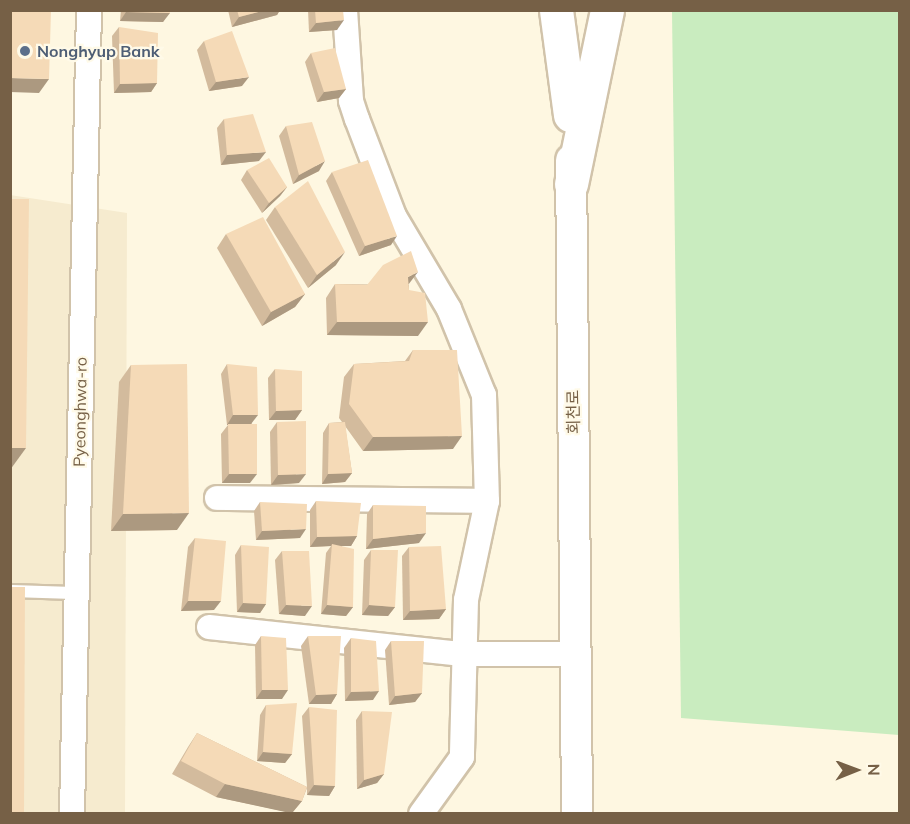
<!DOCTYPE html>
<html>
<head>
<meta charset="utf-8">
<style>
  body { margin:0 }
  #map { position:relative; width:910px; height:824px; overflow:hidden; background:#fef7e1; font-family:Mulish,"Noto Sans KR",sans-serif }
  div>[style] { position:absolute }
  .residential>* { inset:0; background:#f6ebcf }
  .green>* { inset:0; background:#c9ecbf }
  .roads { filter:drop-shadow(2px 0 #d1c3aa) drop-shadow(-2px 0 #d1c3aa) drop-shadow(0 2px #d1c3aa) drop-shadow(0 -2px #d1c3aa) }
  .service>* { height:12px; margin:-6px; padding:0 6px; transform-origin:6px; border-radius:6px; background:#fff }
  .minor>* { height:24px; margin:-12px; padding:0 12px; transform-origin:12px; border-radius:12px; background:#fff }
  .tertiary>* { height:30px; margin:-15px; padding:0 15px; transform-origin:15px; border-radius:15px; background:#fff }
  .secondary>* { height:33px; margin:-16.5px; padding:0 16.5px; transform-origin:16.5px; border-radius:16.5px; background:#fff }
  .wall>* { inset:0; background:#d3bb9d }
  .shaded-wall>* { inset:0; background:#ac9980 }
  .building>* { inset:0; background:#f5dab7 }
  .dots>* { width:16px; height:16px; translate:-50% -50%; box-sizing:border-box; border:3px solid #fffae8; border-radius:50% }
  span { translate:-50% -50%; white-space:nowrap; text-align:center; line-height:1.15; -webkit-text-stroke:4.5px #fffae8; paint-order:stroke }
  .service-label { font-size:16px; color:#4e5e75; font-weight:700 }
  .left { translate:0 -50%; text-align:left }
  .street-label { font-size:16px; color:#766046 }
  .frame { position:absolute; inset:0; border:12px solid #766046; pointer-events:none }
  .north { position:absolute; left:826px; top:740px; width:60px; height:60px; -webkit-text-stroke:4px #fffae8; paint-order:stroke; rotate:89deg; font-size:16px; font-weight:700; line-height:24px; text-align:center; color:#766046 }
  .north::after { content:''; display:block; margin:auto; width:21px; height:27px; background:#766046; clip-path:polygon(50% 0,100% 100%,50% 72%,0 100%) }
</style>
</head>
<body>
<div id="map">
  <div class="residential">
    <div style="clip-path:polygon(10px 195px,127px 213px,125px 813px,11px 813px)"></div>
  </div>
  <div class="green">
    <div style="clip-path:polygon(672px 11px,899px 11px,899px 735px,681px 718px)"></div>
  </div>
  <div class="roads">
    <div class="service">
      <div style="left:10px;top:591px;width:65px;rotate:1.8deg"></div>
    </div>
    <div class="minor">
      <div style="left:345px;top:10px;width:91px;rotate:86.2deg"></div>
      <div style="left:351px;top:101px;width:19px;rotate:72deg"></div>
      <div style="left:357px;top:119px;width:104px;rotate:69.1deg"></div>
      <div style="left:394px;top:216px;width:108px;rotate:59.4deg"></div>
      <div style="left:449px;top:309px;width:93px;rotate:67.9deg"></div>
      <div style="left:484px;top:395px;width:106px;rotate:88.4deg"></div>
      <div style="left:487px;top:501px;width:101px;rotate:102deg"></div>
      <div style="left:466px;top:600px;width:157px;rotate:91.5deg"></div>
      <div style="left:462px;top:757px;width:70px;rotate:125.7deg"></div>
      <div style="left:217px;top:498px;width:270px;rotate:0.6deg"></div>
      <div style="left:209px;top:627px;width:255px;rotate:6.1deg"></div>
      <div style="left:463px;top:654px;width:112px"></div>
      <div style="left:72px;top:814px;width:804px;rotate:-88.79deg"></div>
    </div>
    <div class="tertiary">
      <div style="left:571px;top:160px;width:654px;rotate:89.47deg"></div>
    </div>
    <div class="secondary">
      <div style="left:556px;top:10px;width:106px;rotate:82.4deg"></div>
      <div style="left:571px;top:184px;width:178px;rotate:-78.3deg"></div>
    </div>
  </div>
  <div class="wall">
    <div style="clip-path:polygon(121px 10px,170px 10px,163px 22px,120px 21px)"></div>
    <div style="clip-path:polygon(228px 10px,280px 10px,277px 15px,232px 27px)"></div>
    <div style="clip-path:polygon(308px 10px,343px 10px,337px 30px,309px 32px)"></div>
    <div style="clip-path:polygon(119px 27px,157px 83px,151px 92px,114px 93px,112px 36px)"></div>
    <div style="clip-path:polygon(204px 41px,242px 86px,209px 91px,197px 50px)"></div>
    <div style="clip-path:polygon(311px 53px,346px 89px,339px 98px,317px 102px,305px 62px)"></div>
    <div style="clip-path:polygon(224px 119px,259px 161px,221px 165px,217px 128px)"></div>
    <div style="clip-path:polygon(286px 126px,319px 171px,293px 184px,279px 136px)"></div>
    <div style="clip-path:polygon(247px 170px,287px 187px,280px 196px,262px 213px,241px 180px)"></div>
    <div style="clip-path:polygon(332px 172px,391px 245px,359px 256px,326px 181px)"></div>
    <div style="clip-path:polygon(275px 207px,336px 265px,308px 288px,266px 220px)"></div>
    <div style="clip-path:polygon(226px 234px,305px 294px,295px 307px,262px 326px,217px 248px)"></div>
    <div style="clip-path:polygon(335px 284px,409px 285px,409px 290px,418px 336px,327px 335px,326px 298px)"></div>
    <div style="clip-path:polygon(413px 350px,453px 449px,363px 451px,345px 426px,352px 473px,345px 482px,322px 484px,323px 433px,329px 423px,342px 422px,339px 418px,344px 377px,354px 364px,405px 361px)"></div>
    <div style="clip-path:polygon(227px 364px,252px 424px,250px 483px,222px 483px,221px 434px,228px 425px,227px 425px,221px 374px)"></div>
    <div style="clip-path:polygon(131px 365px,177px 530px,111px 531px,119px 382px)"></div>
    <div style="clip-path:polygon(275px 369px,302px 410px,295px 420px,269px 420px,268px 378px)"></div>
    <div style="clip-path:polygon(277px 422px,299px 483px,271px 485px,270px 432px)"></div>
    <div style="clip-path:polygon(316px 501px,357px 536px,351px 546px,342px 546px,353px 607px,346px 616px,321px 614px,326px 553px,331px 546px,310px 547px,310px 510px)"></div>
    <div style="clip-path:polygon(260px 502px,300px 538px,256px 540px,254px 511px)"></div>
    <div style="clip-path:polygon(373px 505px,419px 543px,366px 549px,367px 514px)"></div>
    <div style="clip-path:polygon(195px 538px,214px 610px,181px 611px,188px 547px)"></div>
    <div style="clip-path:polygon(241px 545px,266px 604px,260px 613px,237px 612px,235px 555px)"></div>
    <div style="clip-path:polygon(409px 547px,446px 609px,439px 619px,403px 620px,402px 556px)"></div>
    <div style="clip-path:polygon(371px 550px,395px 607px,388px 616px,362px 615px,364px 560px)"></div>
    <div style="clip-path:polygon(282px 551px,305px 616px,279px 614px,275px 560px)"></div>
    <div style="clip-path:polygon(261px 636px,282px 699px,256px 699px,255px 645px)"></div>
    <div style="clip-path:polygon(308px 636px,337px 694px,331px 704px,309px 704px,301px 646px)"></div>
    <div style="clip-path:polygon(351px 638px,373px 700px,345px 701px,344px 648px)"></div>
    <div style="clip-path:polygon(391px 641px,422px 693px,415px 702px,389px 705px,385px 650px)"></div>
    <div style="clip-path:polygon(266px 705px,292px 754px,285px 763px,257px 761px,260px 715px)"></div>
    <div style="clip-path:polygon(309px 707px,335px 786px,329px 796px,307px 795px,307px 788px,302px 801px,292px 813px,216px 797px,172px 774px,188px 747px,197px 733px,307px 787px,302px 716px)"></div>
    <div style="clip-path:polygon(362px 711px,384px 774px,377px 783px,357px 789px,356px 720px)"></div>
  </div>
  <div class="shaded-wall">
    <div style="clip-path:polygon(266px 10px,280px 10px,277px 15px,232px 27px,239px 17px)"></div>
    <div style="clip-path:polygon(126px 12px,170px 13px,163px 22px,120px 21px)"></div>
    <div style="clip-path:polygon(344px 20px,337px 30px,309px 32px,316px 23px)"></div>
    <div style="clip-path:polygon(249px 77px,242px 86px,209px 91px,216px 82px)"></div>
    <div style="clip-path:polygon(10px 78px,49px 79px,39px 93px,10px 92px)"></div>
    <div style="clip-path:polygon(157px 83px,151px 92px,114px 93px,120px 84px)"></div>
    <div style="clip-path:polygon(346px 89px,339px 98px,317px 102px,324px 92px)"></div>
    <div style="clip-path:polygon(266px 152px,259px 161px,221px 165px,227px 155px)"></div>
    <div style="clip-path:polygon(325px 161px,319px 171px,293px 184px,299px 175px)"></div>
    <div style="clip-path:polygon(287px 187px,280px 196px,262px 213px,269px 203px)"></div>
    <div style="clip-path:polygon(397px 236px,391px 245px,359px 256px,365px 246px)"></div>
    <div style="clip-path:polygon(345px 252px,336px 265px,308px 288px,317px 275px)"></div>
    <div style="clip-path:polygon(418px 272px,408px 285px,408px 277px)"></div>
    <div style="clip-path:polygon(305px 294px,295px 307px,262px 326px,271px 312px)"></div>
    <div style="clip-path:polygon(337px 322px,428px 322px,418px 336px,327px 335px)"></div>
    <div style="clip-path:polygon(302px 410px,295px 420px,269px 420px,276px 411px)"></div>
    <div style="clip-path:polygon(233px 415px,258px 415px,251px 424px,227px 425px)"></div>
    <div style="clip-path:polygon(462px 436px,453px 449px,363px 451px,373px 437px)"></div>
    <div style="clip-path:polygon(10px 448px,26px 448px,10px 470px)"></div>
    <div style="clip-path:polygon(352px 473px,345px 482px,322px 484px,328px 474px)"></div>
    <div style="clip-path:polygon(229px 474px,257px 474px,250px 483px,222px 483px)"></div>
    <div style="clip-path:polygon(306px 474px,299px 483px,271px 485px,278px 475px)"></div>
    <div style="clip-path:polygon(189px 513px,177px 530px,111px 531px,123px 514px)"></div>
    <div style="clip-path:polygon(306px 529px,300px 538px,256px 540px,262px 531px)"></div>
    <div style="clip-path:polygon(426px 533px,419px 543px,366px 549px,373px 539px)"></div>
    <div style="clip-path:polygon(357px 536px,351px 546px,332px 546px,332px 544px,331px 546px,310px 547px,317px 537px)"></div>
    <div style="clip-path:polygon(188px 601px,221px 601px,214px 610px,181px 611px)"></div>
    <div style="clip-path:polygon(243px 603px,266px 604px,260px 613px,237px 612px)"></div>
    <div style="clip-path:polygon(286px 605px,312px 606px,305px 616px,279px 614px)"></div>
    <div style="clip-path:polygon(327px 605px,353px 607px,346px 616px,321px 614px)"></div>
    <div style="clip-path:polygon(369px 605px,395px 607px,388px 616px,362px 615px)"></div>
    <div style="clip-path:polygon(446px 609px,439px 619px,403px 620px,410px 611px)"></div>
    <div style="clip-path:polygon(262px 690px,288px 690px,282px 699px,256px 699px)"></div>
    <div style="clip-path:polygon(379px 691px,373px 700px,345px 701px,351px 692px)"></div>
    <div style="clip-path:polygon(422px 693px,415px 702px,389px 705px,395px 696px)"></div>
    <div style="clip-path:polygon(337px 694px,331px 704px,309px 704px,316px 695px)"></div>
    <div style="clip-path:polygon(263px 752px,292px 754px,285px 763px,257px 761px)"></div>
    <div style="clip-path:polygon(384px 774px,377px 783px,357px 789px,364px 780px)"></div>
    <div style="clip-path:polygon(225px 784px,302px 801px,292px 813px,290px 813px,216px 797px)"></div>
    <div style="clip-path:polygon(314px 785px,335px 786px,329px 796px,307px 795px)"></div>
  </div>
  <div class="building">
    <div style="clip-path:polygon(10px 10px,51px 10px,49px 79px,10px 78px)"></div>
    <div style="clip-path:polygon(126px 10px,170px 10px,170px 13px,126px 12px)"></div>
    <div style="clip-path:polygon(237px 10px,266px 10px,239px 17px)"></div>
    <div style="clip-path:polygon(315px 10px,343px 10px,344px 20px,316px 23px)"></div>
    <div style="clip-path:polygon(119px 27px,158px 33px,157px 83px,120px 84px)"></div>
    <div style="clip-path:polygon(232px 31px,249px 77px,216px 82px,204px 41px)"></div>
    <div style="clip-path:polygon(335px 48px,346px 89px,324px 92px,311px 53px)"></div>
    <div style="clip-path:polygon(253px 114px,266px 152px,227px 155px,224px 119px)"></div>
    <div style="clip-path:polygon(312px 122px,325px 161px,299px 175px,286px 126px)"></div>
    <div style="clip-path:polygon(269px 158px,287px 187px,269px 203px,247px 170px)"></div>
    <div style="clip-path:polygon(368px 160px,397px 236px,365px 246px,332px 172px)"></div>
    <div style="clip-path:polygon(308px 181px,345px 252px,317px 275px,275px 207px)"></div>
    <div style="clip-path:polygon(10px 199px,29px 199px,26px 448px,10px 448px)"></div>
    <div style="clip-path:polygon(263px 217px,305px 294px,271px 312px,226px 234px)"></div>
    <div style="clip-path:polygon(411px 251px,418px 272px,408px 277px,409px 290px,425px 293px,428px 322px,337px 322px,335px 284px,367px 285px,383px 265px)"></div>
    <div style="clip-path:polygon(413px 350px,457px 350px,462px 436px,373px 437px,349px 404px,354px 364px,409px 361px)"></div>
    <div style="clip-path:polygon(187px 364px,189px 513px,123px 514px,131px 365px)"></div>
    <div style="clip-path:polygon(227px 364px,257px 367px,258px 415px,233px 415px)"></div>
    <div style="clip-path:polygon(275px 369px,302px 371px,302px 410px,276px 411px)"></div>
    <div style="clip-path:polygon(306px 421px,306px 474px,278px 475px,277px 422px)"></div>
    <div style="clip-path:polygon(345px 422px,352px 473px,328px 474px,329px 423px)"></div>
    <div style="clip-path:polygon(228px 424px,257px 424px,257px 474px,229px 474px)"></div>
    <div style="clip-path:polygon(316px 501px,361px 503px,357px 536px,317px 537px)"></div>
    <div style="clip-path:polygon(260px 502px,307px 504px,306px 529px,262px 531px)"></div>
    <div style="clip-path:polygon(373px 505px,426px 506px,426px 533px,373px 539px)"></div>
    <div style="clip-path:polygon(195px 538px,226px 541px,221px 601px,188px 601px)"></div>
    <div style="clip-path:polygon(332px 544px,354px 549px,353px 607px,327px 605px)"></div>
    <div style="clip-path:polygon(241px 545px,269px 547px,266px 604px,243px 603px)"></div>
    <div style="clip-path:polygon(441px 546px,446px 609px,410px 611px,409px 547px)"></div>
    <div style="clip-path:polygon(371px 550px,398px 550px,395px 607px,369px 605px)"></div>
    <div style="clip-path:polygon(282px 551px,309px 551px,312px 606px,286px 605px)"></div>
    <div style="clip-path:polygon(10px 587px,25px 587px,24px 813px,10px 813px)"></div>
    <div style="clip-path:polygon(261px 636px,286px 638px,288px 690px,262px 690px)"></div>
    <div style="clip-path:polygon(308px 636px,341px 636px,337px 694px,316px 695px)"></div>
    <div style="clip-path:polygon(351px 638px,376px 641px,379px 691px,351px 692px)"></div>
    <div style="clip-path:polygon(391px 641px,424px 641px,422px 693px,395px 696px)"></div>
    <div style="clip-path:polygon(297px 703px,292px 754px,263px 752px,266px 705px)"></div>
    <div style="clip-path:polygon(309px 707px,337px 710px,335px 786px,314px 785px)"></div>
    <div style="clip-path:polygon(362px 711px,392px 712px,384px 774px,364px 780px)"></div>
    <div style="clip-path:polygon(197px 733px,307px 787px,302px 801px,225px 784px,181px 761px)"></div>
  </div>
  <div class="dots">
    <div style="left:25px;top:51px;background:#5c6f8a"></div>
  </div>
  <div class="service-label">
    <span class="left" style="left:37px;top:51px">Nonghyup Bank</span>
  </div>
  <div class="street-label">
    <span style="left:80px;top:412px;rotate:-89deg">Pyeonghwa-ro</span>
    <span style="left:573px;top:412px;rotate:-91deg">회천로</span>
  </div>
  <div class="frame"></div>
  <div class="north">N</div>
</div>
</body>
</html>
